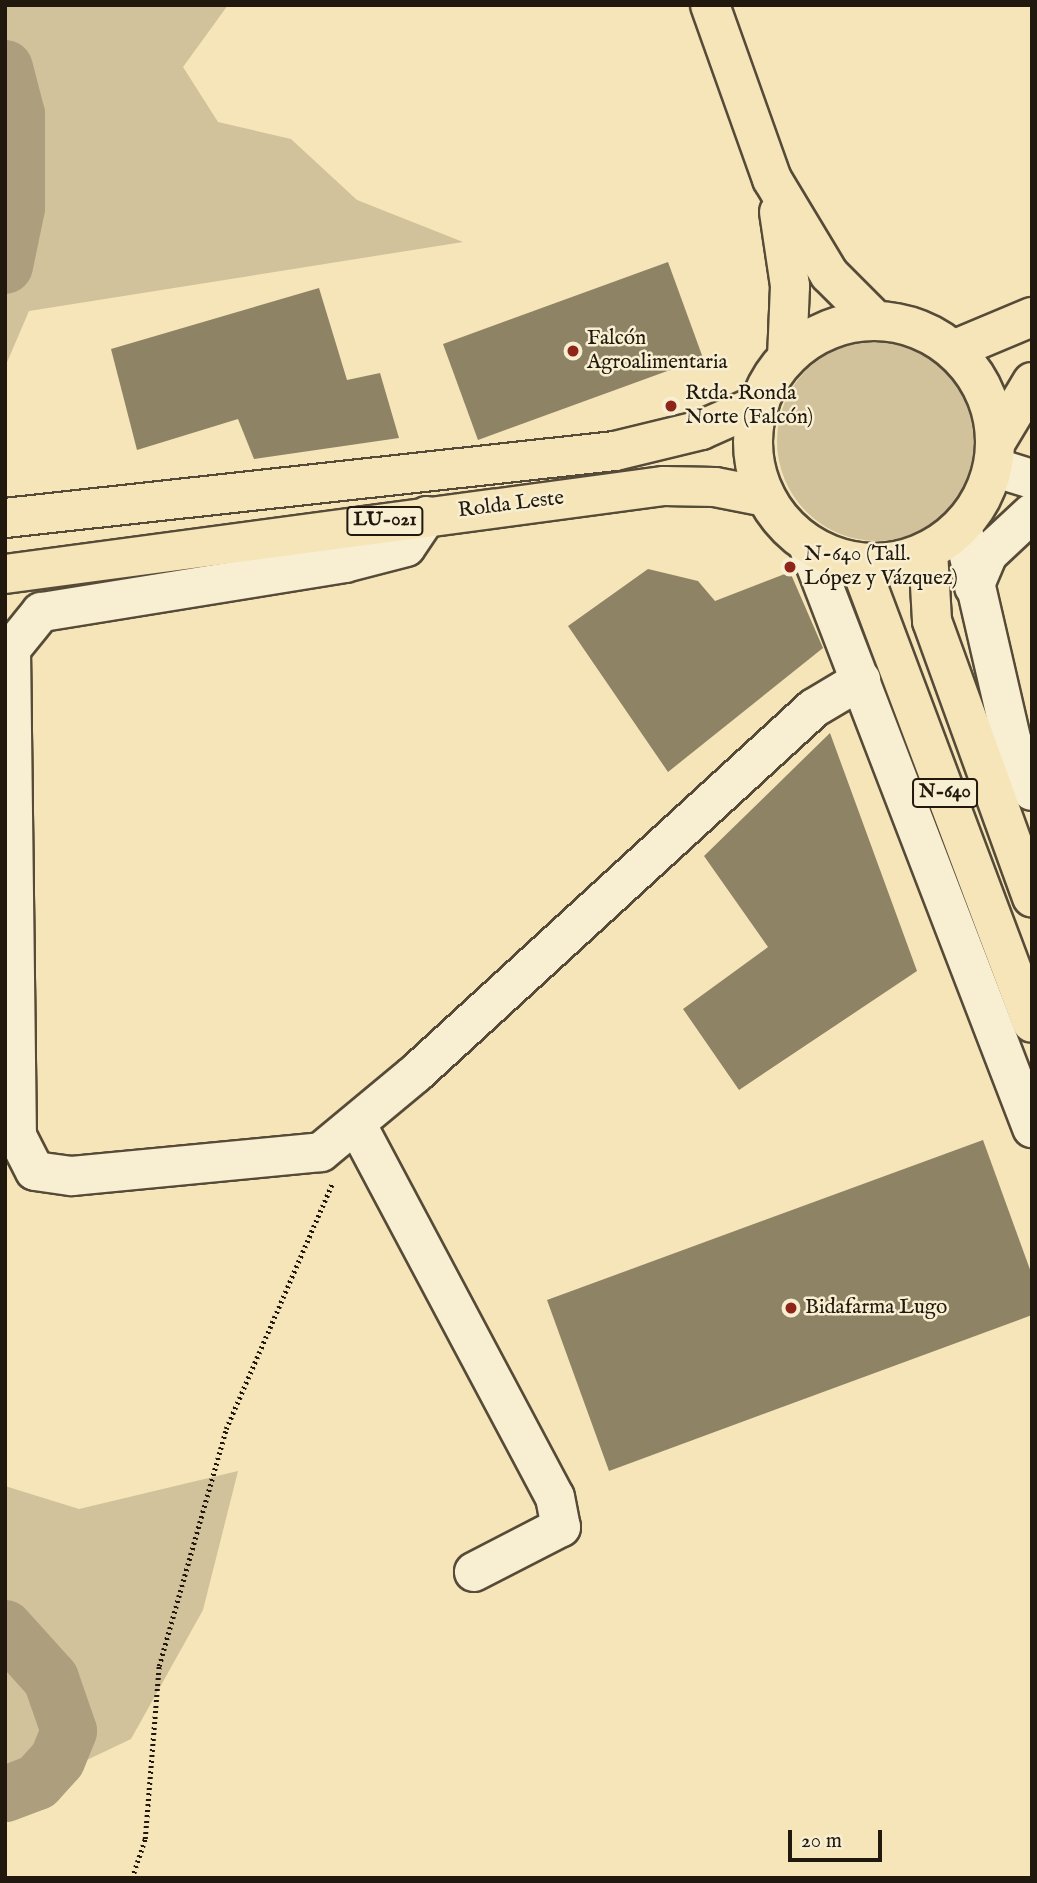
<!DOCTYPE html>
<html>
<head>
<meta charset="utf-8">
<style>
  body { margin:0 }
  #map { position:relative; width:1037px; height:1883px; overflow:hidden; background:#f5e5b8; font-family:"IM FELL English",serif }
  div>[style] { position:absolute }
  .green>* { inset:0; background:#d1c29b }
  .round { border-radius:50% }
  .river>* { height:56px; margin:-28px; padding:0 28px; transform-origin:28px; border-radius:28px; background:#ad9f7e }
  .building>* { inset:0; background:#8f8366 }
  .path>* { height:4.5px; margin-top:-2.25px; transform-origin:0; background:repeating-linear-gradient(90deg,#21180e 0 2px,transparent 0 5.5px) }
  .roads { filter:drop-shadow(2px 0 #564b38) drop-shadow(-2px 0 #564b38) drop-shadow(0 2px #564b38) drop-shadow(0 -2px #564b38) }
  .minor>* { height:38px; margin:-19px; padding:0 19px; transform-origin:19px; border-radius:19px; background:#f8eed1 }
  .major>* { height:38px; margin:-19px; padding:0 19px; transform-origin:19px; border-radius:19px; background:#f5e5b8 }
  .highway>* { height:38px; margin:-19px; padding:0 19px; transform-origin:19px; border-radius:19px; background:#f5e5b8 }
  .highway>.ring { margin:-19px; padding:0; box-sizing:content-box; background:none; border:38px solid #f5e5b8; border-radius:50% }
  .dots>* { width:19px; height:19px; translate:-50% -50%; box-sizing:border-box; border:4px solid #f8eed1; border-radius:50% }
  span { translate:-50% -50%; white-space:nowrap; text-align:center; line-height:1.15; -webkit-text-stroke:5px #f8eed1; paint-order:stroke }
  .shield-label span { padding:2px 5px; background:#f8eed1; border:2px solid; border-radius:5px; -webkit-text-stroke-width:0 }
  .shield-label { font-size:19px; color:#21180e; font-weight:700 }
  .poi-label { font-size:21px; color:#21180e }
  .left { translate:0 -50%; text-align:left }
  .street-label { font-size:21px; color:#21180e }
  .frame { position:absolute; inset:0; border:7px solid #21180e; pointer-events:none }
  .scale { position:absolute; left:788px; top:1830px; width:94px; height:32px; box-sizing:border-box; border:4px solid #21180e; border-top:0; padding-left:9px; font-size:21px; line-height:24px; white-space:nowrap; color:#21180e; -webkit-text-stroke:5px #f8eed1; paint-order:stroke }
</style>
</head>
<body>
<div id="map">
  <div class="green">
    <div style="clip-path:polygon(5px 5px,228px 5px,183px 67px,218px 122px,291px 139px,357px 200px,463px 242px,29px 311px,5px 367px)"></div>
    <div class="round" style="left:777px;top:341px;width:200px;height:200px"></div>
    <div style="clip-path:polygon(238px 1471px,203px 1610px,131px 1739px,5px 1799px,5px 1486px,79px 1509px)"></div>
  </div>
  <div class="river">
    <div style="left:5px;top:68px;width:48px;rotate:75.4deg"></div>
    <div style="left:17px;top:114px;width:94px;rotate:90deg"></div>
    <div style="left:17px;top:208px;width:59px;rotate:101.7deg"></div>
    <div style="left:5px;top:1628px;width:69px;rotate:48deg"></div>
    <div style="left:51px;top:1679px;width:55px;rotate:70.9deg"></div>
    <div style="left:69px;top:1731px;width:31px;rotate:112deg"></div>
    <div style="left:57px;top:1760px;width:30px;rotate:132deg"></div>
    <div style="left:37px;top:1782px;width:34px;rotate:159deg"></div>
  </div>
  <div class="building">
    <div style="clip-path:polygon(668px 262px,703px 358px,478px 440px,443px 344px)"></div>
    <div style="clip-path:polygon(319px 288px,347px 380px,380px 373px,399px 438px,254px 459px,238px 419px,137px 450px,111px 349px)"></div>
    <div style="clip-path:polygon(648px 569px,698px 581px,715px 601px,790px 572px,823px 648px,668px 772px,568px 626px)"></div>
    <div style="clip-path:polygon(830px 733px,917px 971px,739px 1090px,683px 1009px,768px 947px,704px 856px)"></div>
    <div style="clip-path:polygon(983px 1140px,1032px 1275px,1032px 1315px,609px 1471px,547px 1300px)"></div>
  </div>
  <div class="path">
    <div style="left:132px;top:1878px;width:41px;rotate:-71.6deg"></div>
    <div style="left:145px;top:1839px;width:174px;rotate:-85.4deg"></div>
    <div style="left:159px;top:1666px;width:246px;rotate:-74.2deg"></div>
    <div style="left:226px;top:1429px;width:267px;rotate:-66.6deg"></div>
  </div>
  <div class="roads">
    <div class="minor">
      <div style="left:993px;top:467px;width:41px;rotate:17.1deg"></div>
      <div style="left:427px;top:516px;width:37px;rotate:124deg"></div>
      <div style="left:406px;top:547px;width:63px;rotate:165.3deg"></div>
      <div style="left:345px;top:563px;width:308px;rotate:170.8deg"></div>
      <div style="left:41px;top:612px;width:48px;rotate:129deg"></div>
      <div style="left:11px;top:649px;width:487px;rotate:89.3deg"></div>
      <div style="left:17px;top:1136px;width:39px;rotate:63deg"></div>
      <div style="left:35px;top:1171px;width:37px;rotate:8deg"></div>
      <div style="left:72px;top:1176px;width:250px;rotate:-5.5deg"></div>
      <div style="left:321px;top:1152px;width:122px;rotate:-39.7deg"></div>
      <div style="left:415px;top:1074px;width:541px;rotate:-42.53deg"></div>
      <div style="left:814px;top:708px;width:55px;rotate:-30.8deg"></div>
      <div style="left:962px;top:526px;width:222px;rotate:77deg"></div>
      <div style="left:1012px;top:742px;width:53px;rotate:67.8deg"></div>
      <div style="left:807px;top:543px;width:627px;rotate:68.96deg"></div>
      <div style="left:974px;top:587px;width:36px;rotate:-67deg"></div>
      <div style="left:988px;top:554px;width:60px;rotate:-43deg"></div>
      <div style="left:357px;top:1125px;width:421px;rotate:62deg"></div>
      <div style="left:555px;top:1497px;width:31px;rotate:79deg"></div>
      <div style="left:561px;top:1527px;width:98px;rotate:152.7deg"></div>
    </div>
    <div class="major">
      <div style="left:710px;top:5px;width:185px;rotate:70.4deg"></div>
      <div style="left:772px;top:179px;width:111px;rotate:59deg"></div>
      <div style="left:829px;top:274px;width:66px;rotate:45deg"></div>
      <div style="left:779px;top:212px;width:75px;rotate:81.5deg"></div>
      <div style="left:790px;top:286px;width:72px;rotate:92.4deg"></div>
    </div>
    <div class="highway">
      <div class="ring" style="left:753px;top:321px;width:204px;height:204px"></div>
      <div style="left:953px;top:350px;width:86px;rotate:-22.7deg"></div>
      <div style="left:996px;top:442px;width:70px;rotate:-59deg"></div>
      <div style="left:5px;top:518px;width:614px;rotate:-6.27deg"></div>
      <div style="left:615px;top:451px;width:89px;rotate:-13.7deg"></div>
      <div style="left:701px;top:430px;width:64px;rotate:-23.8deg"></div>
      <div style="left:928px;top:551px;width:70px;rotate:86.7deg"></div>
      <div style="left:932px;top:621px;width:294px;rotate:70.1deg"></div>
      <div style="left:859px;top:563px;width:491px;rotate:69.4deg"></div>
      <div style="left:5px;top:574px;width:665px;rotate:-7.61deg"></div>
      <div style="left:664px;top:486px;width:51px;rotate:1.1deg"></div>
      <div style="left:715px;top:487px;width:52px;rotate:11.1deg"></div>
    </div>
  </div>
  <div class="dots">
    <div style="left:573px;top:351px;background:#8f2418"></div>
    <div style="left:671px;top:406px;background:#8f2418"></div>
    <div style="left:790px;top:567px;background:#8f2418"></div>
    <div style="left:791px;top:1308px;background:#8f2418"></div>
  </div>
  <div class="shield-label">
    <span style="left:385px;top:521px">LU-021</span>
    <span style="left:945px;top:793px">N-640</span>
  </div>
  <div class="poi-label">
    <span class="left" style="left:587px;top:351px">Falcón<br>Agroalimentaria</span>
    <span class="left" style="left:685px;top:406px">Rtda. Ronda<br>Norte (Falcón)</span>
    <span class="left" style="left:804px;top:567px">N-640 (Tall.<br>López y Vázquez)</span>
    <span class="left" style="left:805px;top:1308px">Bidafarma Lugo</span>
  </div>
  <div class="street-label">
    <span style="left:511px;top:505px;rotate:-7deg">Rolda Leste</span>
  </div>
  <div class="frame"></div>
  <div class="scale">20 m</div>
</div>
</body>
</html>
